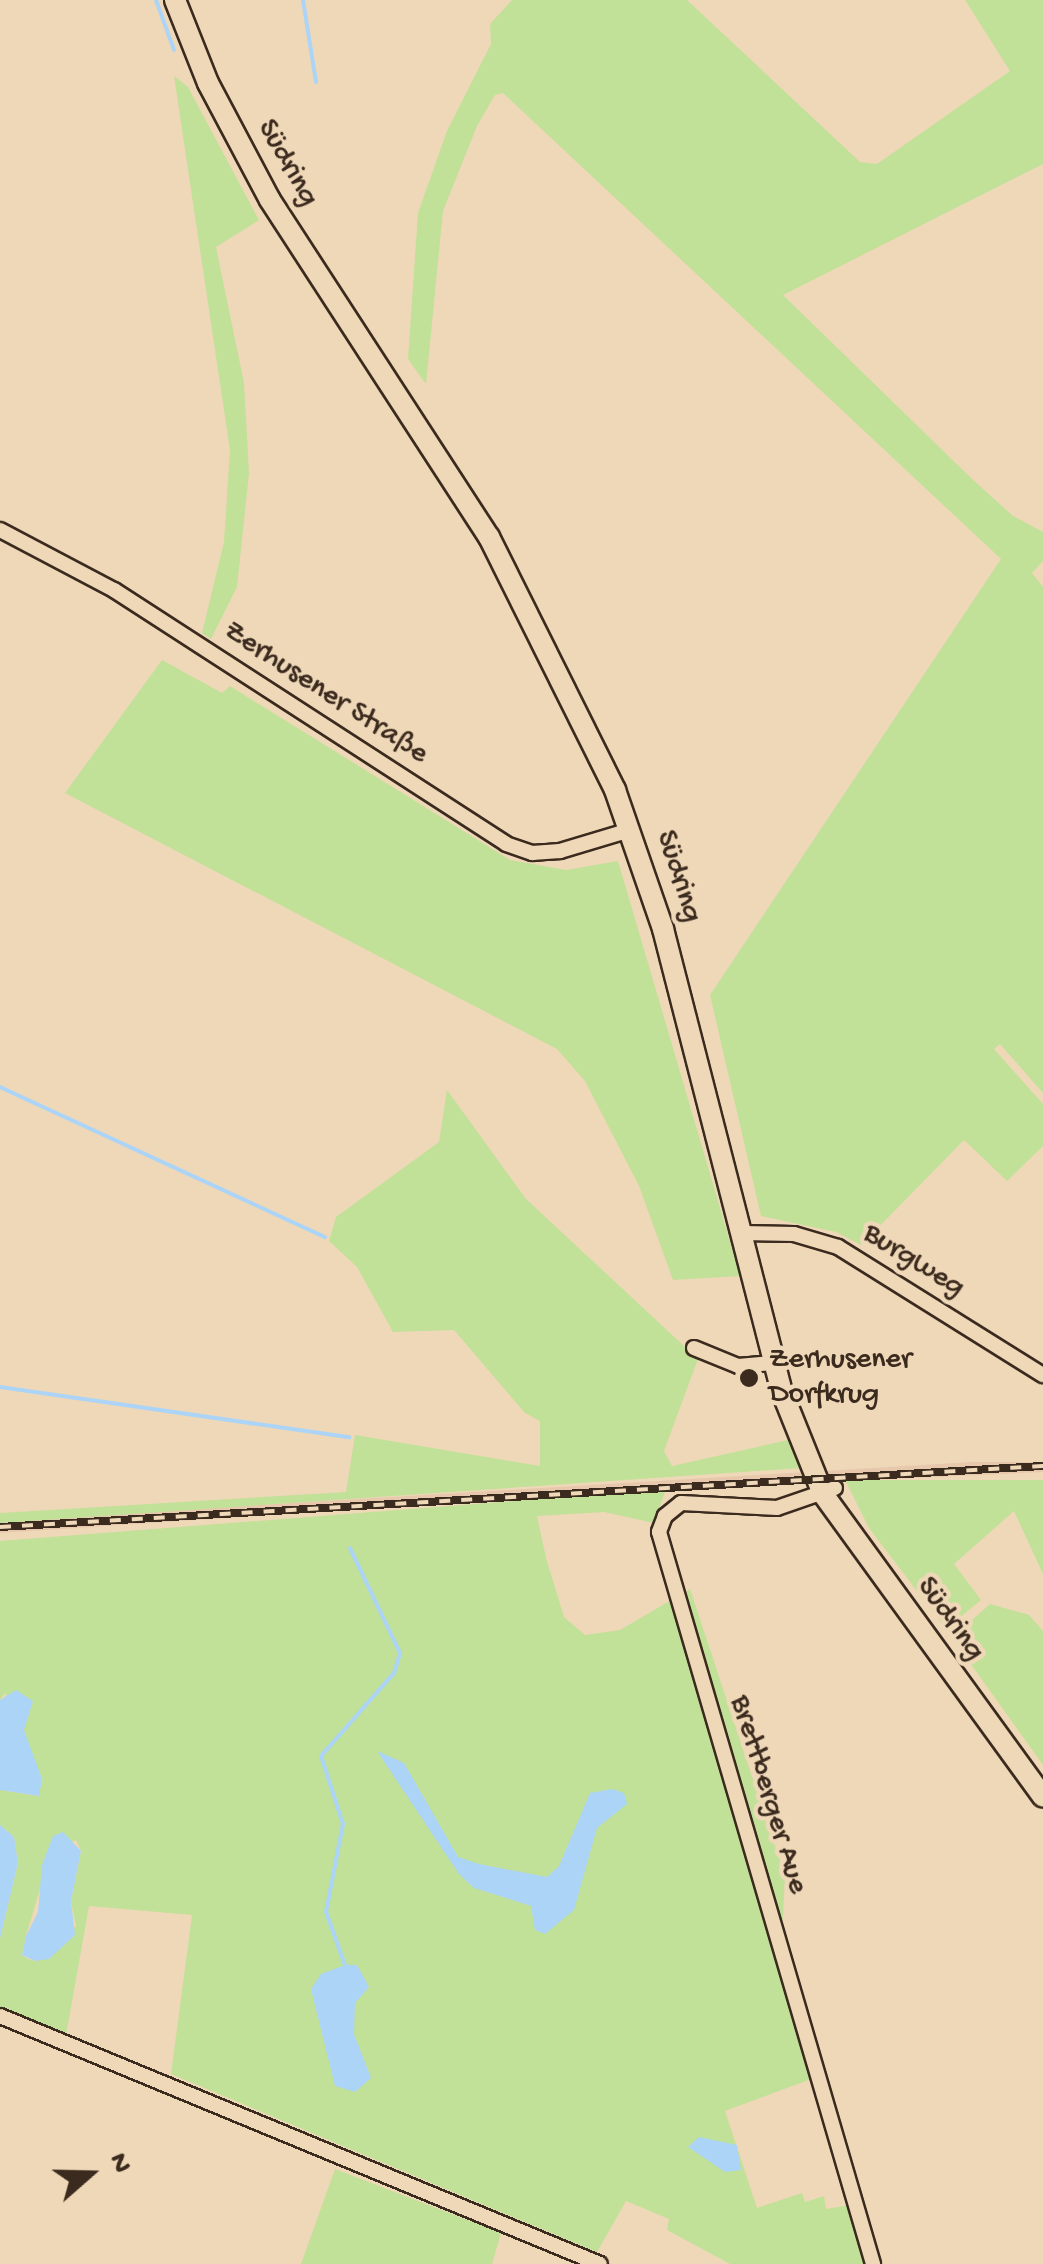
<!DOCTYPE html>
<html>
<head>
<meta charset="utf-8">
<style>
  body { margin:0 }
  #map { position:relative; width:1043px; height:2264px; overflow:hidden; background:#efd8b8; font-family:"Gochi Hand",sans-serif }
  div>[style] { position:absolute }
  .built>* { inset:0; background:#e8c8ac }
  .green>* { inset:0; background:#c1e098 }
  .water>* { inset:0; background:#acd4f6 }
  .stream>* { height:4px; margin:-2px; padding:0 2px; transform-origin:2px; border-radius:2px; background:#acd4f6 }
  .roads { filter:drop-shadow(2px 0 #3b2a1e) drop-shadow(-2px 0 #3b2a1e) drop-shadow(0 2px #3b2a1e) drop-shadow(0 -2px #3b2a1e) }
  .street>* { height:14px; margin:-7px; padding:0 7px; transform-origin:7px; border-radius:7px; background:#efd8b8 }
  .secondary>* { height:20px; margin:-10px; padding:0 10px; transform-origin:10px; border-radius:10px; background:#efd8b8 }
  .rail>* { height:8px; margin-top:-4px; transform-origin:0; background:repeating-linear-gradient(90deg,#efd8b8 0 11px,#3b2a1e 0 22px); box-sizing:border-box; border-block:2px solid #3b2a1e }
  .dots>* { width:28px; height:28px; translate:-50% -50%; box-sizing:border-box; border:5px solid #efd8b8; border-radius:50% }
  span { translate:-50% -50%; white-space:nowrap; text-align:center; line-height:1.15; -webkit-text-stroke:9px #efd8b8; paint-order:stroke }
  .street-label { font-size:30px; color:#3b2a1e }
  .poi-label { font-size:30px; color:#3b2a1e }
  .left { translate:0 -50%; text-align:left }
  .north { position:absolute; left:40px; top:2124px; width:100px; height:100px; -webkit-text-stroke:8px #efd8b8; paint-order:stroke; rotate:70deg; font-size:28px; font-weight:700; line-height:40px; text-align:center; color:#3b2a1e }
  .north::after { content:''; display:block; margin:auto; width:35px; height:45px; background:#3b2a1e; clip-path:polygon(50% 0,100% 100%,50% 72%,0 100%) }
</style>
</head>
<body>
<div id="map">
  <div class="built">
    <div style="clip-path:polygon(971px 1462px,1043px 1462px,1043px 1472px,666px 1489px,0 1533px,0 1523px,111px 1514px)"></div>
  </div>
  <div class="green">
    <div style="clip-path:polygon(512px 0,687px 0,860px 162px,877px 164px,1010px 71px,965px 0,1043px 0,1043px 164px,783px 295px,970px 477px,1013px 516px,1043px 532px,1043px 561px,1032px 573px,1043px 587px,1043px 1093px,1000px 1044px,994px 1049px,1043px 1104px,1043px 1146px,1007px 1181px,964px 1140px,861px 1245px,836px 1232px,761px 1216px,710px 995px,1001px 559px,503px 93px,495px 95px,477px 126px,443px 211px,426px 384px,408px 359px,418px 213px,447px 131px,491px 44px,490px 24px)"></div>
    <div style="clip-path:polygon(174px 76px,188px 87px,259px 220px,216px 247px,244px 383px,249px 473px,237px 587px,211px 639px,202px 633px,224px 542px,230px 450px)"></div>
    <div style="clip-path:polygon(162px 660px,222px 693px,230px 686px,510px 860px,566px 870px,618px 861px,740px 1276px,673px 1280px,639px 1186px,585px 1081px,557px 1049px,65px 793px)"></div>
    <div style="clip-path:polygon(447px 1090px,526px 1199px,698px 1359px,664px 1451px,672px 1466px,788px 1440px,801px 1468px,0 1523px,0 1513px,346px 1492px,355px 1435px,540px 1466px,540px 1421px,525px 1413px,454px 1330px,393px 1332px,357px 1267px,329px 1241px,336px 1217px,439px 1142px)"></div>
    <div style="clip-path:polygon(845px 1480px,1043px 1480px,1043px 1574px,1014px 1511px,954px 1564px,981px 1600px,946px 1629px,869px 1528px)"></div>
    <div style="clip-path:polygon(evenodd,666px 1489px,654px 1523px,604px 1512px,537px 1516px,546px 1558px,564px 1617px,585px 1635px,620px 1630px,690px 1589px,785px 1876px,783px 1919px,773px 1925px,811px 2079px,725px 2111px,757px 2208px,802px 2193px,805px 2202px,824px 2196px,826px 2209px,849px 2205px,864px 2264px,730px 2264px,667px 2230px,669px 2219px,626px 2201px,597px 2252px,171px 2074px,192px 1915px,89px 1906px,66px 2035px,0 2008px,0 1938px,18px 1863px,14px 1837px,0 1825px,0 1790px,38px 1796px,42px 1779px,5px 1693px,0 1700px,0 1541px,666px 1489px,76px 1840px,81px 1851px,71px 1901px,76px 1926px,35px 1961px,28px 1959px,22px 1955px,26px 1936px,51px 1852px,76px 1840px)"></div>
    <div style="clip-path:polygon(990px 1604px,1029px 1615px,1043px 1631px,1043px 1765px,952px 1638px)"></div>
    <div style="clip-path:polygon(335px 2169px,501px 2233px,492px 2264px,301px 2264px)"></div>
  </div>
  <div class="water">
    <div style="clip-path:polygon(16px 1690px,33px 1701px,24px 1730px,42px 1779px,39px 1796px,0 1790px,0 1700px)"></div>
    <div style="clip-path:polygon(377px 1751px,404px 1763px,458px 1857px,479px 1864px,547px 1877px,559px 1866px,590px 1793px,612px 1789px,624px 1793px,627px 1804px,597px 1828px,574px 1910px,545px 1934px,535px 1930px,531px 1906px,474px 1888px,459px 1874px)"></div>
    <div style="clip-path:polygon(0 1825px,14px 1837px,18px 1863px,0 1938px)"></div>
    <div style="clip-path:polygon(63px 1832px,81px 1851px,71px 1901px,75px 1935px,49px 1959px,35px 1961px,22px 1955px,26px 1936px,38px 1912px,42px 1865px,53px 1836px)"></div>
    <div style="clip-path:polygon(345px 1965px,357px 1965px,369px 1987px,355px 2003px,354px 2034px,371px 2078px,355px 2092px,335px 2086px,311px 1989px,321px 1974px)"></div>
    <div style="clip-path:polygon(699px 2137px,737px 2145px,741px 2170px,725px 2172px,688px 2147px)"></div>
  </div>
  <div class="stream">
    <div style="left:156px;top:0;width:53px;rotate:70.2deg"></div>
    <div style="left:303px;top:0;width:83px;rotate:81deg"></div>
    <div style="left:0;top:1087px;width:358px;rotate:24.8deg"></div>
    <div style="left:0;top:1387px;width:353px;rotate:8.2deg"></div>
    <div style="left:345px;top:1965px;width:56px;rotate:-109.7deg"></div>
    <div style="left:326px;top:1912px;width:90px;rotate:-79.1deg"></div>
    <div style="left:343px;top:1824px;width:71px;rotate:-107.9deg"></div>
    <div style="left:321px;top:1756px;width:111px;rotate:-48.7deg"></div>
    <div style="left:394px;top:1673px;width:21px;rotate:-73deg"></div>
    <div style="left:400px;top:1653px;width:116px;rotate:-115.5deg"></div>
  </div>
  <div class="roads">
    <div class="street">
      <div style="left:0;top:530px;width:129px;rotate:27.8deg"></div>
      <div style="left:114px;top:590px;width:467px;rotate:32.9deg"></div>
      <div style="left:506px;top:844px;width:28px;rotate:19deg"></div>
      <div style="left:532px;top:853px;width:28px;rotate:-4deg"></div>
      <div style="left:560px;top:851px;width:73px;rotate:-16.7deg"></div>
      <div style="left:742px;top:1233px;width:52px;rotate:1.1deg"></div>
      <div style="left:794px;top:1234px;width:46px;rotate:16.5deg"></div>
      <div style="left:838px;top:1247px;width:242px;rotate:32deg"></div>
      <div style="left:694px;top:1348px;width:48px;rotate:22.2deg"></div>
      <div style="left:738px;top:1366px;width:37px;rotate:-5deg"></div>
      <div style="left:835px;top:1488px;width:61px;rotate:161deg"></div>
      <div style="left:777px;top:1508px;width:96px;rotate:-177deg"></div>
      <div style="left:681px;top:1503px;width:21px;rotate:141deg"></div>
      <div style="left:665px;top:1516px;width:17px;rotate:111deg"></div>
      <div style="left:659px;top:1532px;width:763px;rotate:73.7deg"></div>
      <div style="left:0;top:2016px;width:649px;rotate:22.46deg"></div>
    </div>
    <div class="secondary">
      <div style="left:175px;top:0;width:89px;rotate:68.3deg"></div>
      <div style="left:208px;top:83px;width:132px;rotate:62.1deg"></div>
      <div style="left:270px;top:200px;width:402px;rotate:57deg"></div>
      <div style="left:489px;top:537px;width:283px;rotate:63.5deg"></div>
      <div style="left:615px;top:790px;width:147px;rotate:70.9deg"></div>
      <div style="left:663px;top:929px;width:478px;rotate:75.6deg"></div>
      <div style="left:782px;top:1392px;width:110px;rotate:68.1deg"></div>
      <div style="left:823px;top:1494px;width:374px;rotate:54deg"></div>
    </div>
  </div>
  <div class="rail">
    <div style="left:0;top:1527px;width:1045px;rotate:-3.35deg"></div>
  </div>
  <div class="dots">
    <div style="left:749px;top:1378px;background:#3b2a1e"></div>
  </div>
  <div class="street-label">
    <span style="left:286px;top:164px;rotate:60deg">Südring</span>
    <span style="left:325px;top:694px;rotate:33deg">Zerhusener Straße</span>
    <span style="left:677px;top:877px;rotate:72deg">Südring</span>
    <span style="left:913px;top:1262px;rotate:32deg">Burgweg</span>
    <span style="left:949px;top:1620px;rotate:54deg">Südring</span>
    <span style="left:767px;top:1795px;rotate:73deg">Brettberger Aue</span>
  </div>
  <div class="poi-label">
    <span class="left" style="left:769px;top:1378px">Zerhusener<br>Dorfkrug</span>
  </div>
  <div class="north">N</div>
</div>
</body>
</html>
